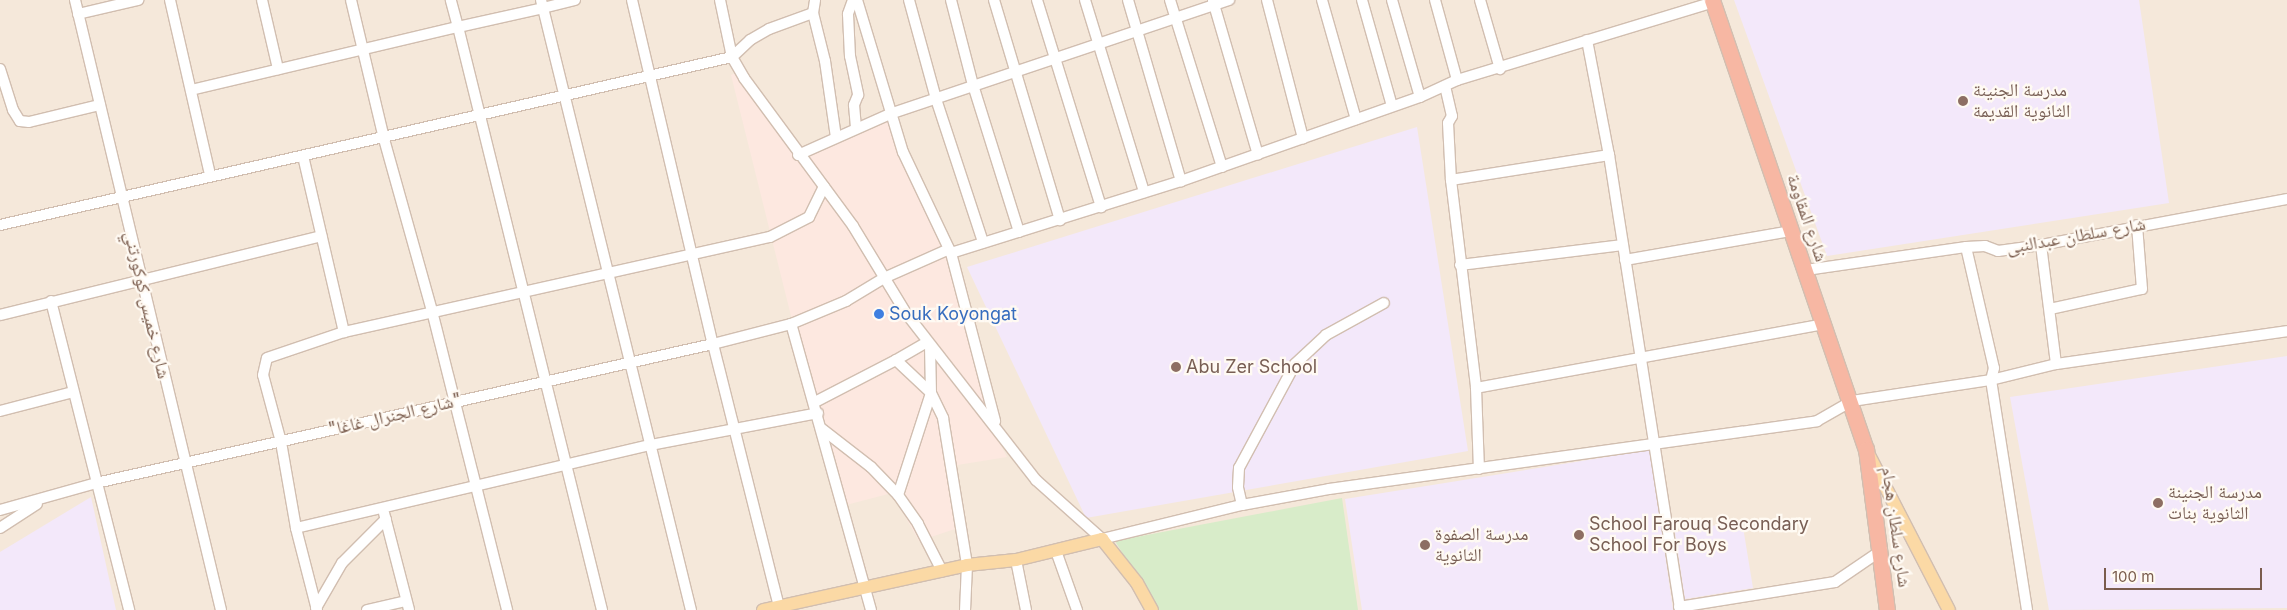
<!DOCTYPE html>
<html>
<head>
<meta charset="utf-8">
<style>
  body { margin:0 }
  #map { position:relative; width:2287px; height:610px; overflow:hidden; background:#fdf6ec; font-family:Inter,"Noto Naskh Arabic",sans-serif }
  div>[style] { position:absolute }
  .residential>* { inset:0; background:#f5e8da }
  .commercial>* { inset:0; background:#fde8e0 }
  .education>* { inset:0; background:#f3e8fa }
  .green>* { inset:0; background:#d8ecc9 }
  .roads { filter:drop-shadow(1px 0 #d1beb0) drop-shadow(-1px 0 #d1beb0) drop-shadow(0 1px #d1beb0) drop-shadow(0 -1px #d1beb0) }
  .minor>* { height:10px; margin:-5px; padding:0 5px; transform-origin:5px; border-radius:5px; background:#fff }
  .major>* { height:12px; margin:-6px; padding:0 6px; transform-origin:6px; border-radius:6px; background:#fbd9a5 }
  .highway>* { height:15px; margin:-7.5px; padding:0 7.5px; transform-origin:7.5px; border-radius:7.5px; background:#f7b7a3 }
  .dots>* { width:14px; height:14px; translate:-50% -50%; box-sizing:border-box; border:2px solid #fffaf3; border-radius:50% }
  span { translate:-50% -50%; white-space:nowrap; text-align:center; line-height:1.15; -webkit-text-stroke:4.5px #fffaf3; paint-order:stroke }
  .education-label { font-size:18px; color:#785e54 }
  .left { translate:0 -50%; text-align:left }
  .street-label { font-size:18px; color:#7a5c4d }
  .shop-label { font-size:18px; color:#366cbe }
  .scale { position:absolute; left:2104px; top:568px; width:158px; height:22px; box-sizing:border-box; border:2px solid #7a5c4d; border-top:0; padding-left:6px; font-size:15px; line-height:18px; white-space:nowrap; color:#7a5c4d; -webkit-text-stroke:4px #fffaf3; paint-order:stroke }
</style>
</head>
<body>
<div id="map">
  <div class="residential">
    <div style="clip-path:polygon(0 0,2287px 0,2287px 610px,0 610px)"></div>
  </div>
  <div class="commercial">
    <div style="clip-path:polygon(736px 73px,797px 158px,888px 119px,944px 245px,960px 294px,990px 425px,1007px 457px,945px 467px,955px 529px,919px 541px,892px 493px,846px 505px,791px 316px,731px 75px)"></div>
  </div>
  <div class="education">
    <div style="clip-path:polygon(1734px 0,2139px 0,2169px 203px,1827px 256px)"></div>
    <div style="clip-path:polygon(1417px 127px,1468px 451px,1086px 518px,967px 267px)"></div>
    <div style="clip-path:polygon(2287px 356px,2287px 608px,2049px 610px,2010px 397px)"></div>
    <div style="clip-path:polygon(1650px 450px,1673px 610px,1362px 610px,1345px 499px)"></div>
    <div style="clip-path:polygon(91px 497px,116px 610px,0 610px,0 552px)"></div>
    <div style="clip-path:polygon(1742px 521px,1753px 588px,1685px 599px,1675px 532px)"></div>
  </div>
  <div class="green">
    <div style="clip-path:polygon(1342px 498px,1358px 610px,1157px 610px,1115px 541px)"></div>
  </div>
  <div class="roads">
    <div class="minor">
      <div style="left:75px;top:0;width:627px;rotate:76.54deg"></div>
      <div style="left:170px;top:0;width:180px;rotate:77.1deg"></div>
      <div style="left:262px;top:0;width:71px;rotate:76.9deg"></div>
      <div style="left:351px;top:0;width:143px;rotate:76.6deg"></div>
      <div style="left:384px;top:139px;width:179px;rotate:74.4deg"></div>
      <div style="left:432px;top:311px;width:308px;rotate:75.9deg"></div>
      <div style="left:541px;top:0;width:8px;rotate:76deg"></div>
      <div style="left:543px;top:8px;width:33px;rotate:-14deg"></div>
      <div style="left:632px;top:0;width:353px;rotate:76.8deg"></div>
      <div style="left:713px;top:344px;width:274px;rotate:75.9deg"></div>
      <div style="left:720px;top:0;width:58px;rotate:78.1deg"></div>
      <div style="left:732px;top:57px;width:24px;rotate:60deg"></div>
      <div style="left:744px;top:78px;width:184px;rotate:53.6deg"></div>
      <div style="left:853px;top:226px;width:102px;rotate:58.7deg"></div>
      <div style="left:906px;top:313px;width:212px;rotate:52.1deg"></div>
      <div style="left:1036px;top:480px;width:89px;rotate:41.8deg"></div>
      <div style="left:1102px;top:539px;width:144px;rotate:-13.7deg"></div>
      <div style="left:1242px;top:505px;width:88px;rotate:-10.4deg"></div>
      <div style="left:1329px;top:489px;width:493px;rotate:-7.9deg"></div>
      <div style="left:1817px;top:421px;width:40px;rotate:-29.7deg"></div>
      <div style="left:1852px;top:401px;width:141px;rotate:-8.6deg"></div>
      <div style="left:1991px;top:380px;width:67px;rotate:-13.8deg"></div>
      <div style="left:2056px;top:364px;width:233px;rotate:-8.1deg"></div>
      <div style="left:853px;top:0;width:15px;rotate:110deg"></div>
      <div style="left:848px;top:14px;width:42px;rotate:87.3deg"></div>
      <div style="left:850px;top:56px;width:40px;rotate:78deg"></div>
      <div style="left:858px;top:95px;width:11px;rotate:112deg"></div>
      <div style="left:854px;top:105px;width:23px;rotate:85deg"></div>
      <div style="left:857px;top:0;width:159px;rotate:73.2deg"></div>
      <div style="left:903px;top:152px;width:112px;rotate:64.6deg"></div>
      <div style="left:951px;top:253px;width:241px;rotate:-17.4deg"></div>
      <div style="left:1181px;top:181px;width:253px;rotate:-19.4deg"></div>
      <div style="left:1420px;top:97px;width:41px;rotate:-24.7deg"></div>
      <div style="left:1457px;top:80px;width:268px;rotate:-16.9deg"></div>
      <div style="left:909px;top:0;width:103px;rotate:74.7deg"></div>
      <div style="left:936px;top:99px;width:151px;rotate:71.8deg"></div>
      <div style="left:951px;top:0;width:88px;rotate:75.5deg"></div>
      <div style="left:973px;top:85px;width:154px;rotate:72.6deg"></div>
      <div style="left:994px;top:0;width:230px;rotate:73.3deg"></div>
      <div style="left:1037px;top:0;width:217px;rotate:72.8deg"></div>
      <div style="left:1085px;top:0;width:201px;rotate:72.9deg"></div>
      <div style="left:1128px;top:0;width:189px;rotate:73.7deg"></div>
      <div style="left:1170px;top:0;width:175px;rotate:72.7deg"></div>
      <div style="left:1267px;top:0;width:143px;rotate:75.4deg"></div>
      <div style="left:1322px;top:0;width:124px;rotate:74.1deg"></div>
      <div style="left:1362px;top:0;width:110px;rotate:74.2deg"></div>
      <div style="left:1392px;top:0;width:101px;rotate:73.9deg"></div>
      <div style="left:1435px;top:0;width:83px;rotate:74.6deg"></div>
      <div style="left:1480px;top:0;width:72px;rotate:73.8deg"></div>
      <div style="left:1213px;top:1px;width:160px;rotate:73.7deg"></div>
      <div style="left:813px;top:13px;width:49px;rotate:76deg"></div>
      <div style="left:825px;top:61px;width:77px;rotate:81.8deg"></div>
      <div style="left:78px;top:14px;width:62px;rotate:-13.1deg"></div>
      <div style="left:1587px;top:40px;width:117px;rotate:79.2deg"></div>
      <div style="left:1609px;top:155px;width:461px;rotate:81.1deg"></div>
      <div style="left:0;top:69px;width:43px;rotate:72.4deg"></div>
      <div style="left:13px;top:110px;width:13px;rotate:58deg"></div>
      <div style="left:20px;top:121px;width:9px;rotate:6deg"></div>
      <div style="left:29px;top:122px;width:73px;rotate:-13.5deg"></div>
      <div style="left:1445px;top:86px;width:31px;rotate:77deg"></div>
      <div style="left:1452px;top:116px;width:8px;rotate:120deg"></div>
      <div style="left:1448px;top:123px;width:57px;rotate:87deg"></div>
      <div style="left:1451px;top:180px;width:209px;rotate:83.1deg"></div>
      <div style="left:1476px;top:388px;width:81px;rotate:87.9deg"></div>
      <div style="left:191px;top:90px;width:274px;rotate:-13.3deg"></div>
      <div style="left:458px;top:27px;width:28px;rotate:-105deg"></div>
      <div style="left:798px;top:155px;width:101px;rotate:-24deg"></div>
      <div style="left:890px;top:114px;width:358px;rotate:-18.6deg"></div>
      <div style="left:303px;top:156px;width:181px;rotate:76.9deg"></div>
      <div style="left:1451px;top:180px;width:160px;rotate:-9deg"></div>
      <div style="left:0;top:225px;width:751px;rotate:-12.93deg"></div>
      <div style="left:732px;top:57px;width:25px;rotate:-43deg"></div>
      <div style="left:750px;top:40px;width:22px;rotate:-30deg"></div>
      <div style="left:769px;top:29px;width:47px;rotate:-20deg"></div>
      <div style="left:813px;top:13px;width:13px;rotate:-81deg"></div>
      <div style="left:2041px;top:245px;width:120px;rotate:82.8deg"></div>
      <div style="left:1966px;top:247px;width:124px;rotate:77deg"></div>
      <div style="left:1994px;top:368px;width:12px;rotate:104deg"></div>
      <div style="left:1991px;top:380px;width:233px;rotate:81.1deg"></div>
      <div style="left:951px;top:253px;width:174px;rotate:75.3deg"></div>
      <div style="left:1625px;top:260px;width:169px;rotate:-9.9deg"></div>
      <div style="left:1460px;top:265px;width:164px;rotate:-7deg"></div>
      <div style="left:1806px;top:270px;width:162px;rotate:-8.2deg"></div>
      <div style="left:1966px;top:247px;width:19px;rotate:-3deg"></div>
      <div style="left:1985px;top:246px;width:14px;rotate:21deg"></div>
      <div style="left:1998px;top:251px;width:43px;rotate:-7.9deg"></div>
      <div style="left:2041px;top:245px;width:250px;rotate:-10.6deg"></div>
      <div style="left:51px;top:301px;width:319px;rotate:75.8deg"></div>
      <div style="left:2050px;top:309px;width:94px;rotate:-12.3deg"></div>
      <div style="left:2142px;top:289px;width:64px;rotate:-94.5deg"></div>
      <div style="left:0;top:315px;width:331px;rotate:-13.8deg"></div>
      <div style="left:930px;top:346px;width:47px;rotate:88.8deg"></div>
      <div style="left:931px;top:393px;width:28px;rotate:64deg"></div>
      <div style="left:943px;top:418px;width:149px;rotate:80.7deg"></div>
      <div style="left:967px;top:565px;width:45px;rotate:92.5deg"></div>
      <div style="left:896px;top:360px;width:36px;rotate:-30deg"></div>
      <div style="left:1476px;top:388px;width:354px;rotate:-10.4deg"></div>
      <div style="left:815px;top:402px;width:91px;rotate:-27.4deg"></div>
      <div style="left:896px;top:360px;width:48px;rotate:43.3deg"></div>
      <div style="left:931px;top:393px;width:107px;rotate:107.9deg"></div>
      <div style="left:0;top:411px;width:75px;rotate:-14.6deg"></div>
      <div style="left:822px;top:429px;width:62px;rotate:37.8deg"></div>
      <div style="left:871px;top:467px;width:39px;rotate:46deg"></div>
      <div style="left:898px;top:495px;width:35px;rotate:55deg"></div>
      <div style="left:918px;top:524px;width:53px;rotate:62.9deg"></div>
      <div style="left:1242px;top:505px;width:18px;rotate:-103deg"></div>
      <div style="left:1238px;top:487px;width:19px;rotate:-87deg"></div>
      <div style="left:1239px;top:468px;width:118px;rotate:-61.7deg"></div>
      <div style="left:1295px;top:364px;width:42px;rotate:-43.1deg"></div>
      <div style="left:1326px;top:335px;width:66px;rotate:-28.9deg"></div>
      <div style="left:0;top:510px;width:100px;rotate:-15.7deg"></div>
      <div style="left:96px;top:483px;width:632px;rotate:-12.7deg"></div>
      <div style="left:713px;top:344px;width:81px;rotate:-14.4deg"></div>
      <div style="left:384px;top:513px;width:100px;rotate:75.5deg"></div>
      <div style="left:0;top:528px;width:44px;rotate:-33deg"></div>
      <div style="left:296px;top:528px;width:365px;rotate:-13.2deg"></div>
      <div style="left:651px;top:445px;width:170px;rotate:-10.8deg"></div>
      <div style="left:1056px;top:551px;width:63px;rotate:70.4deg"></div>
      <div style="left:1016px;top:560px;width:51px;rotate:78.7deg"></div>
      <div style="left:1679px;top:607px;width:158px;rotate:-9.1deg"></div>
      <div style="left:1835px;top:582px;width:57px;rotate:-34.2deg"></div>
      <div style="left:316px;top:608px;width:52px;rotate:-60deg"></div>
      <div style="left:342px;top:563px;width:62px;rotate:-45deg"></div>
      <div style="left:317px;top:610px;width:85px;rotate:-104.4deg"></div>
      <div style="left:296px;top:528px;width:87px;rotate:-99.9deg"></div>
      <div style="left:281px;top:442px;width:69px;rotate:-105deg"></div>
      <div style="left:263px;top:375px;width:17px;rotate:-77deg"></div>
      <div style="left:267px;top:358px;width:81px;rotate:-18.7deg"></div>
      <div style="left:344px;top:332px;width:436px;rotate:-12.6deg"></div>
      <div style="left:770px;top:237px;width:44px;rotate:-27.1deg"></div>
      <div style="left:809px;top:217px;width:34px;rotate:-64deg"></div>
      <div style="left:367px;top:610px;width:40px;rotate:-13deg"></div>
      <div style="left:602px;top:610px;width:601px;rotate:-103.87deg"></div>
      <div style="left:458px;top:27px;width:87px;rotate:-12.6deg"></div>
      <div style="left:543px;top:8px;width:620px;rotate:76.19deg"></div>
      <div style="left:871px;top:610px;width:297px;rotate:-105.6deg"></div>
      <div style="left:791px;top:324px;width:60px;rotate:-22.7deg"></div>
      <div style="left:846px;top:301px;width:44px;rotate:-31.2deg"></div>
      <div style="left:884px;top:278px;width:71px;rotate:-24deg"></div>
    </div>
    <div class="major">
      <div style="left:1870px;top:457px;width:172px;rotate:62.7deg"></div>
      <div style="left:763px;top:610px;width:209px;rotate:-12.4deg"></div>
      <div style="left:967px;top:565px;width:49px;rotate:-5.8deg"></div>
      <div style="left:1016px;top:560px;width:89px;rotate:-13.7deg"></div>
      <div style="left:1102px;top:539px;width:56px;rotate:51.5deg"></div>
      <div style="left:1137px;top:583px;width:31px;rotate:61deg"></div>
    </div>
    <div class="highway">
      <div style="left:1712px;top:0;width:475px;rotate:71.1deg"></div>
      <div style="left:1866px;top:449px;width:162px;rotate:82.6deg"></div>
    </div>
  </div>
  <div class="dots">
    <div style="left:1963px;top:101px;background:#8d6e63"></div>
    <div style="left:879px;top:314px;background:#3f7fe0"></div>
    <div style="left:1176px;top:367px;background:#8d6e63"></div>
    <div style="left:2158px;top:503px;background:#8d6e63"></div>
    <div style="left:1579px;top:535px;background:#8d6e63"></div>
    <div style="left:1425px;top:545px;background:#8d6e63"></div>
  </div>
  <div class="education-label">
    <span class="left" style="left:1973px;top:101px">مدرسة الجنينة<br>الثانوية القديمة</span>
    <span class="left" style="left:1186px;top:367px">Abu Zer School</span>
    <span class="left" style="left:2168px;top:503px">مدرسة الجنينة<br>الثانوية بنات</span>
    <span class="left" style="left:1589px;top:535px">School Farouq Secondary<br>School For Boys</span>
    <span class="left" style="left:1435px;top:545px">مدرسة الصفوة<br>الثانوية</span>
  </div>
  <div class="street-label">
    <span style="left:1807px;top:218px;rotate:71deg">شارع المقاومة</span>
    <span style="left:2076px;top:236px;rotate:-10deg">شارع سلطان عبدالنبى</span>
    <span style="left:147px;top:305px;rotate:77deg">شارع خميس كوكورتني</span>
    <span style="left:395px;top:415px;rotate:-13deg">"شارع الجنرال غاغا"</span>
    <span style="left:1896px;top:527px;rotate:82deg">شارع سلطان هجام</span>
  </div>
  <div class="shop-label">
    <span class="left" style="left:889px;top:314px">Souk Koyongat</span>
  </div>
  <div class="scale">100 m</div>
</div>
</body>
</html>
